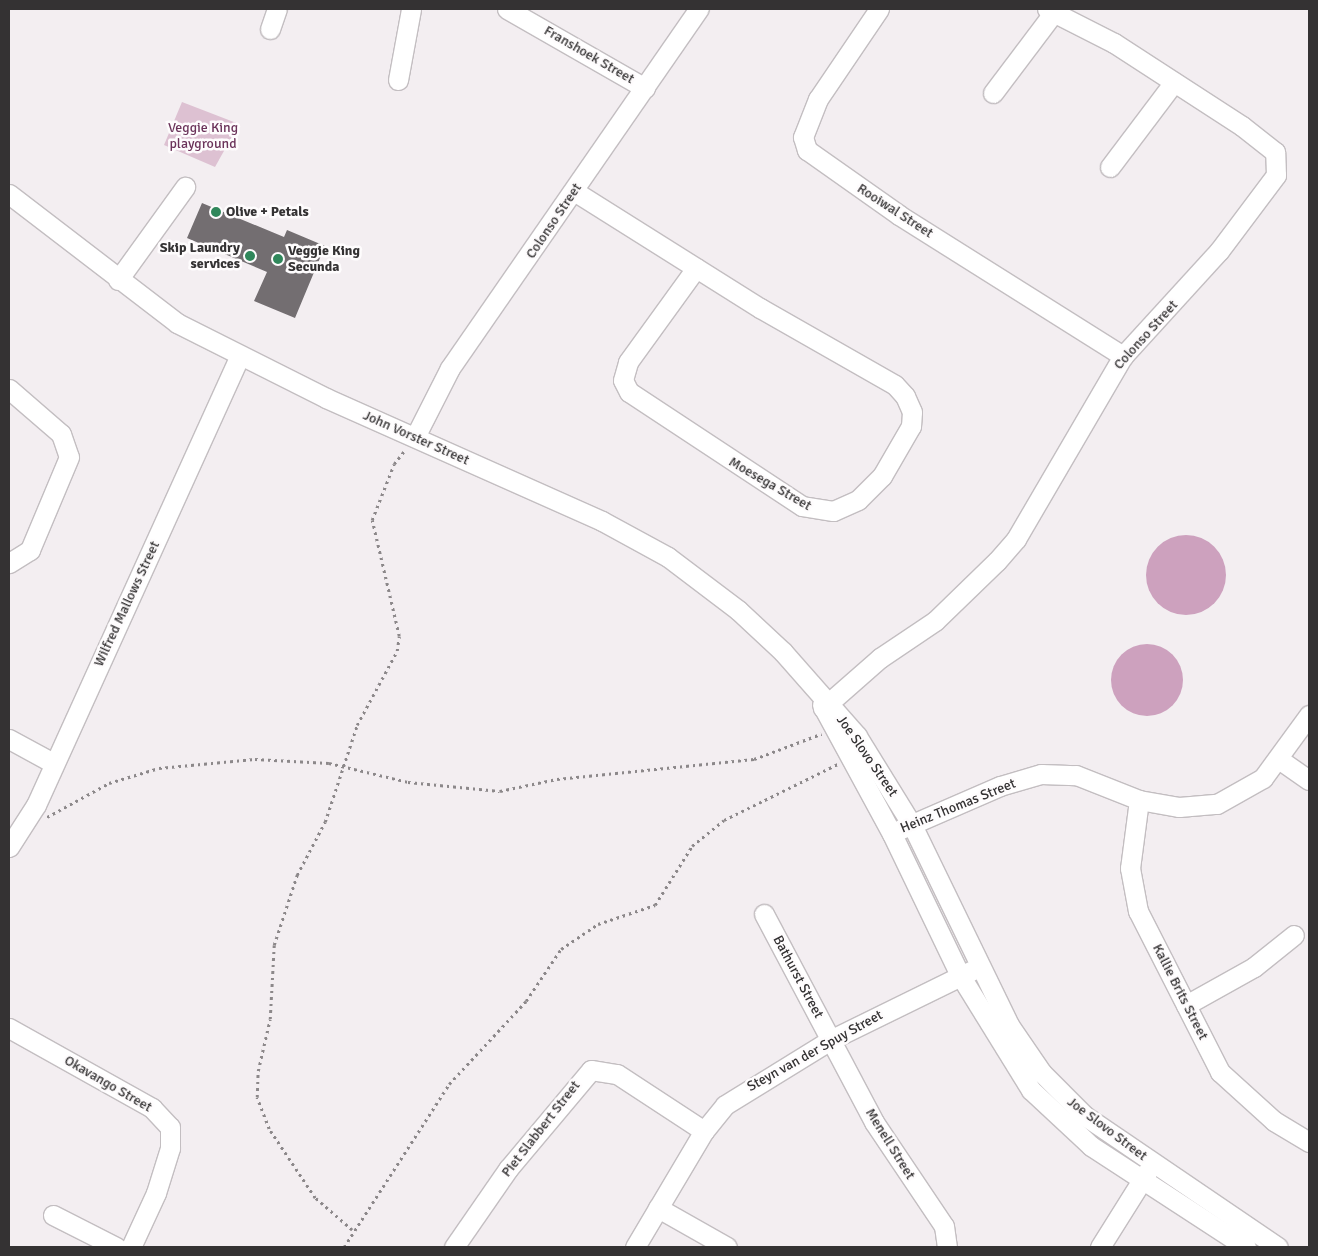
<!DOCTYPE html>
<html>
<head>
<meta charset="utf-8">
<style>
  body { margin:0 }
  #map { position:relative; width:1318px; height:1256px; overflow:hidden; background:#f3eef1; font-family:Signika,sans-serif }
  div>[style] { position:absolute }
  .green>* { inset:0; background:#ddc1d2 }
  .water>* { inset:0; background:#cda1be }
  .round { border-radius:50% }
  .building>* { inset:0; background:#736e71 }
  .path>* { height:2.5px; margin-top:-1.25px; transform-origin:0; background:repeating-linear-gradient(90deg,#8c888a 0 2.5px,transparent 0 6.5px) }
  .roads { filter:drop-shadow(1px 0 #c3bec1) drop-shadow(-1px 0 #c3bec1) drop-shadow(0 1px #c3bec1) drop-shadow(0 -1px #c3bec1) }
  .minor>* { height:19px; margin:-9.5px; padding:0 9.5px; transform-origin:9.5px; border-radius:9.5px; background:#fff }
  .dots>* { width:14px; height:14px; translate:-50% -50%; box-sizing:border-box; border:2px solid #fefcfd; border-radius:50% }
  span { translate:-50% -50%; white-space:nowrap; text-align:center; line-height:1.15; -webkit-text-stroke:5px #fefcfd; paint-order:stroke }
  .street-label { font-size:14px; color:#343233 }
  .park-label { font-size:14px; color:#6b335a }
  .poi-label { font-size:14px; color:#343233; font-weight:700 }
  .left { translate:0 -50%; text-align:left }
  .right { translate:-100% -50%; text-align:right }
  .frame { position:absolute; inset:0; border:10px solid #343233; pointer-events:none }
</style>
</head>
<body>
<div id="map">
  <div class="green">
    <div style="clip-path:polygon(182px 102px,239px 124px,215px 167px,164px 145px)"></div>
  </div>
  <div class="water">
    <div class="round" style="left:1146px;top:535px;width:80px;height:80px"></div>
    <div class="round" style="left:1111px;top:644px;width:72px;height:72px"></div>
  </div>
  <div class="building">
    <div style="clip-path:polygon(202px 203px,284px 237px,287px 230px,325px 246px,295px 318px,254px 301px,267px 272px,187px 238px)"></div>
  </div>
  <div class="path">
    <div style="left:47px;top:817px;width:71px;rotate:-28.7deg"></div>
    <div style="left:109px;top:783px;width:52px;rotate:-16.7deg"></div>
    <div style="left:159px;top:768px;width:96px;rotate:-5.4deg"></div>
    <div style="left:255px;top:759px;width:74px;rotate:3.1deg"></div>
    <div style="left:329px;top:763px;width:81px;rotate:13.5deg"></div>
    <div style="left:408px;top:782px;width:92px;rotate:5.6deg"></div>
    <div style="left:500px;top:791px;width:58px;rotate:-11.9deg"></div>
    <div style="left:557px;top:779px;width:198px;rotate:-5.8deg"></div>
    <div style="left:754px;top:759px;width:72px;rotate:-20.5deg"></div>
    <div style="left:352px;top:1230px;width:49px;rotate:-139.1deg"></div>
    <div style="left:315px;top:1198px;width:83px;rotate:-123.7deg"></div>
    <div style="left:269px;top:1129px;width:34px;rotate:-111deg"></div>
    <div style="left:257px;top:1097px;width:26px;rotate:-88deg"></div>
    <div style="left:258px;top:1071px;width:53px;rotate:-77deg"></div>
    <div style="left:270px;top:1019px;width:74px;rotate:-86.9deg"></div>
    <div style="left:274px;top:945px;width:74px;rotate:-71.8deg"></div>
    <div style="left:297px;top:875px;width:60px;rotate:-62.2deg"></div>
    <div style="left:325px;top:822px;width:102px;rotate:-71.7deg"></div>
    <div style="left:357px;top:725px;width:84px;rotate:-61.6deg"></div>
    <div style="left:397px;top:651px;width:15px;rotate:-82deg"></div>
    <div style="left:399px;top:636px;width:119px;rotate:-103.1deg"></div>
    <div style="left:372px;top:520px;width:60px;rotate:-68.6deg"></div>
    <div style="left:394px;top:464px;width:18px;rotate:-52deg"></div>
    <div style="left:344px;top:1247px;width:194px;rotate:-57.2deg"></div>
    <div style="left:449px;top:1084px;width:113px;rotate:-47.1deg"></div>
    <div style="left:526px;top:1001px;width:63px;rotate:-56.1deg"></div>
    <div style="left:561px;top:949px;width:45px;rotate:-34deg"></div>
    <div style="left:598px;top:924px;width:60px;rotate:-18.4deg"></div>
    <div style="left:655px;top:905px;width:70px;rotate:-57.9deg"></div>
    <div style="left:692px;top:846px;width:41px;rotate:-39.1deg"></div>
    <div style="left:724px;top:820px;width:127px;rotate:-26.2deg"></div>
  </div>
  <div class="roads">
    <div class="minor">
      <div style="left:507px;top:9px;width:159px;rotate:29.8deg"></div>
      <div style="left:879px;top:9px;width:109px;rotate:124.1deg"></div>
      <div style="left:818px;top:99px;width:41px;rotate:111.5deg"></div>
      <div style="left:803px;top:137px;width:14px;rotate:73deg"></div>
      <div style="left:807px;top:150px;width:113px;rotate:35.2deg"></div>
      <div style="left:899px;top:215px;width:265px;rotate:32.2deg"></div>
      <div style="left:270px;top:29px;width:21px;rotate:-71deg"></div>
      <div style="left:398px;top:80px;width:72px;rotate:-79.6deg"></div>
      <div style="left:993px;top:93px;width:101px;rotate:-53deg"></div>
      <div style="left:1110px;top:167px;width:106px;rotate:-53deg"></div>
      <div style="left:574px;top:191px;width:220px;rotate:32.2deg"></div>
      <div style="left:760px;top:308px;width:155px;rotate:29.7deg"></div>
      <div style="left:895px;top:385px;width:15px;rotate:48deg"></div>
      <div style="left:905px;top:396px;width:17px;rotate:66deg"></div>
      <div style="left:912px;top:412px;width:14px;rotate:94deg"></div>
      <div style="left:911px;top:426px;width:58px;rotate:120.1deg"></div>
      <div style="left:882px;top:476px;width:34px;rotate:135deg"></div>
      <div style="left:858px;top:500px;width:27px;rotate:156deg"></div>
      <div style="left:833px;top:511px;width:31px;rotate:-171deg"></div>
      <div style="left:802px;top:506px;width:207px;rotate:-146.6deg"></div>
      <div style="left:629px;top:392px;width:13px;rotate:-117deg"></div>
      <div style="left:623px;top:380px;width:19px;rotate:-74deg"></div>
      <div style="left:628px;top:362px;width:116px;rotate:-54.1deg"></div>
      <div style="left:9px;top:194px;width:212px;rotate:37.5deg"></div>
      <div style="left:177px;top:323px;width:167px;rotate:26.7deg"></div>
      <div style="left:326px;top:398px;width:302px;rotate:24deg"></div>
      <div style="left:602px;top:521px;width:75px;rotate:28.6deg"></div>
      <div style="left:668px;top:557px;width:88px;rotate:37.1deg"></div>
      <div style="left:738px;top:610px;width:62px;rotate:43deg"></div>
      <div style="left:783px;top:652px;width:112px;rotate:48.6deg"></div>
      <div style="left:857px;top:736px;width:105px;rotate:58.3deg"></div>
      <div style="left:912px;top:825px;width:222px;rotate:64.1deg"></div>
      <div style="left:1009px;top:1025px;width:58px;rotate:55.5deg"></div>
      <div style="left:1042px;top:1073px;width:61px;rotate:45deg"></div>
      <div style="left:1085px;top:1116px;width:233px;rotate:34.2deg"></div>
      <div style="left:118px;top:280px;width:115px;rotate:-54.2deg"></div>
      <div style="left:9px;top:389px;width:69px;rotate:40.9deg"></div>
      <div style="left:61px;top:434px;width:24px;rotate:71deg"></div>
      <div style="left:69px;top:457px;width:101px;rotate:112.8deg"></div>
      <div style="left:30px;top:550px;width:25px;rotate:148deg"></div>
      <div style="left:415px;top:437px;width:77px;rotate:-63.1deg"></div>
      <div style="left:450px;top:368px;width:437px;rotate:-55.3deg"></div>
      <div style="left:822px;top:705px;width:147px;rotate:61.5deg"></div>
      <div style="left:892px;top:834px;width:157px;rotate:64.3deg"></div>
      <div style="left:960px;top:975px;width:135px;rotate:58.3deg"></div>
      <div style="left:1031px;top:1090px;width:82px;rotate:43deg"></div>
      <div style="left:1091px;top:1146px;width:185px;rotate:33.1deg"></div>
      <div style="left:823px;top:708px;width:76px;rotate:-41.3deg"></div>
      <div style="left:880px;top:658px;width:66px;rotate:-33.9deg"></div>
      <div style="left:935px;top:621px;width:86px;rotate:-44.1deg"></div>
      <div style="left:997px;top:561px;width:29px;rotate:-49deg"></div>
      <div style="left:1016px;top:539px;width:212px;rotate:-59.7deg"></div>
      <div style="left:1123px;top:356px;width:142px;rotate:-47.6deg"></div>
      <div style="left:1219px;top:251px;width:95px;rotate:-53.1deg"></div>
      <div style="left:1276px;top:175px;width:23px;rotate:-92deg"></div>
      <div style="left:1275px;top:152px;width:42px;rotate:-141.8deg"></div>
      <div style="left:1242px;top:126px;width:153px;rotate:-147deg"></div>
      <div style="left:1114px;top:43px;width:75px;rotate:-153.1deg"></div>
      <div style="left:9px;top:739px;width:50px;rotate:28.6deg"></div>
      <div style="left:1280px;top:760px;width:35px;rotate:35deg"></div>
      <div style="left:1139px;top:800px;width:69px;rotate:97.5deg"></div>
      <div style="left:1130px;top:868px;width:44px;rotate:79.5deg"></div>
      <div style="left:1138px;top:911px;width:181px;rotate:63deg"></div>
      <div style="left:1220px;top:1072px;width:73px;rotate:42.2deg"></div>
      <div style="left:1274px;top:1121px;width:41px;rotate:31deg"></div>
      <div style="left:901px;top:829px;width:108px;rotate:-23.5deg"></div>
      <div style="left:1000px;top:786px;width:43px;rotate:-16.3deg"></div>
      <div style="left:1041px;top:774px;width:35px;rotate:2deg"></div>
      <div style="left:1076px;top:775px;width:68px;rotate:21.6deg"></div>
      <div style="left:1139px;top:800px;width:41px;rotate:9.9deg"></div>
      <div style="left:1179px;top:807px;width:38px;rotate:-5deg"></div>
      <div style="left:1217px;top:804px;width:53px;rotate:-29.5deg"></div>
      <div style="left:1263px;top:778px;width:78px;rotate:-53.9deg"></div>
      <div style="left:9px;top:847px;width:50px;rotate:-57.3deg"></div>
      <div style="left:36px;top:805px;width:492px;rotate:-65.6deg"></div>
      <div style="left:764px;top:914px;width:235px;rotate:62.1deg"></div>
      <div style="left:874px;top:1122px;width:125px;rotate:56.1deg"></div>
      <div style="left:944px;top:1226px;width:21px;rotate:82deg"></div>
      <div style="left:1186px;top:1005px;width:78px;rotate:-29.2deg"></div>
      <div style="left:1254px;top:967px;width:51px;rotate:-38.7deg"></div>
      <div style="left:9px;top:1028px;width:164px;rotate:29.2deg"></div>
      <div style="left:152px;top:1108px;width:26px;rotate:47deg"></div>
      <div style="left:170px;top:1127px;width:21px;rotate:90deg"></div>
      <div style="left:170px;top:1148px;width:47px;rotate:107.3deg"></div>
      <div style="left:156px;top:1193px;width:60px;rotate:114.8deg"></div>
      <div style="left:658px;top:1208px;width:79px;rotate:29.5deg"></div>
      <div style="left:53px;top:1215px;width:71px;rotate:26.9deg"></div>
      <div style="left:454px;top:1247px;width:95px;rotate:-55.3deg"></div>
      <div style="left:508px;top:1169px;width:129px;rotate:-50deg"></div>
      <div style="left:591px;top:1070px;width:26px;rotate:9deg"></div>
      <div style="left:617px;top:1074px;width:104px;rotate:33.2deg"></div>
      <div style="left:635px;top:1247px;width:135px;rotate:-59.3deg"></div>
      <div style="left:704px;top:1131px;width:33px;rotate:-51deg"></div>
      <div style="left:725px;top:1105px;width:126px;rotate:-31.7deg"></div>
      <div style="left:832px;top:1039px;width:155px;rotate:-26.1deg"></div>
      <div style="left:1100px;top:1247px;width:89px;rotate:-57.9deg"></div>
    </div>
  </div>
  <div class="dots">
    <div style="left:216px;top:212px;background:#30875b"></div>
    <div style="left:250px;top:256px;background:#30875b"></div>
    <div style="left:278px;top:259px;background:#30875b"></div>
  </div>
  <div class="street-label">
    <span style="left:589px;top:55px;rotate:30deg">Franshoek Street</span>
    <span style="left:895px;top:211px;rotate:33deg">Rooiwal Street</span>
    <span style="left:554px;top:221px;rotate:-56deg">Colonso Street</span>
    <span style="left:1146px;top:335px;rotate:-48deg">Colonso Street</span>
    <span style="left:416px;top:438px;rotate:24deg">John Vorster Street</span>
    <span style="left:770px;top:484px;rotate:30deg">Moesega Street</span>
    <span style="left:127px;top:604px;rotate:-65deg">Wilfred Mallows Street</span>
    <span style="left:867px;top:756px;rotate:55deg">Joe Slovo Street</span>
    <span style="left:958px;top:806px;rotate:-22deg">Heinz Thomas Street</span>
    <span style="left:798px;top:977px;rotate:62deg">Bathurst Street</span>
    <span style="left:1180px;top:992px;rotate:63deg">Kallie Brits Street</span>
    <span style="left:815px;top:1051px;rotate:-29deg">Steyn van der Spuy Street</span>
    <span style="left:108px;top:1084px;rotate:30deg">Okavango Street</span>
    <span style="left:541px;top:1129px;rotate:-52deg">Piet Slabbert Street</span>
    <span style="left:1107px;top:1129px;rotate:37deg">Joe Slovo Street</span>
    <span style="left:890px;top:1144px;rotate:58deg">Menell Street</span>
  </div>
  <div class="park-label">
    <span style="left:203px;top:136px">Veggie King<br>playground</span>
  </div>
  <div class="poi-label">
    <span class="left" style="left:226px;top:212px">Olive + Petals</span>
    <span class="right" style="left:240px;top:256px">Skip Laundry<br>services</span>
    <span class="left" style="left:288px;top:259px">Veggie King<br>Secunda</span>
  </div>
  <div class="frame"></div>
</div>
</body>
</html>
